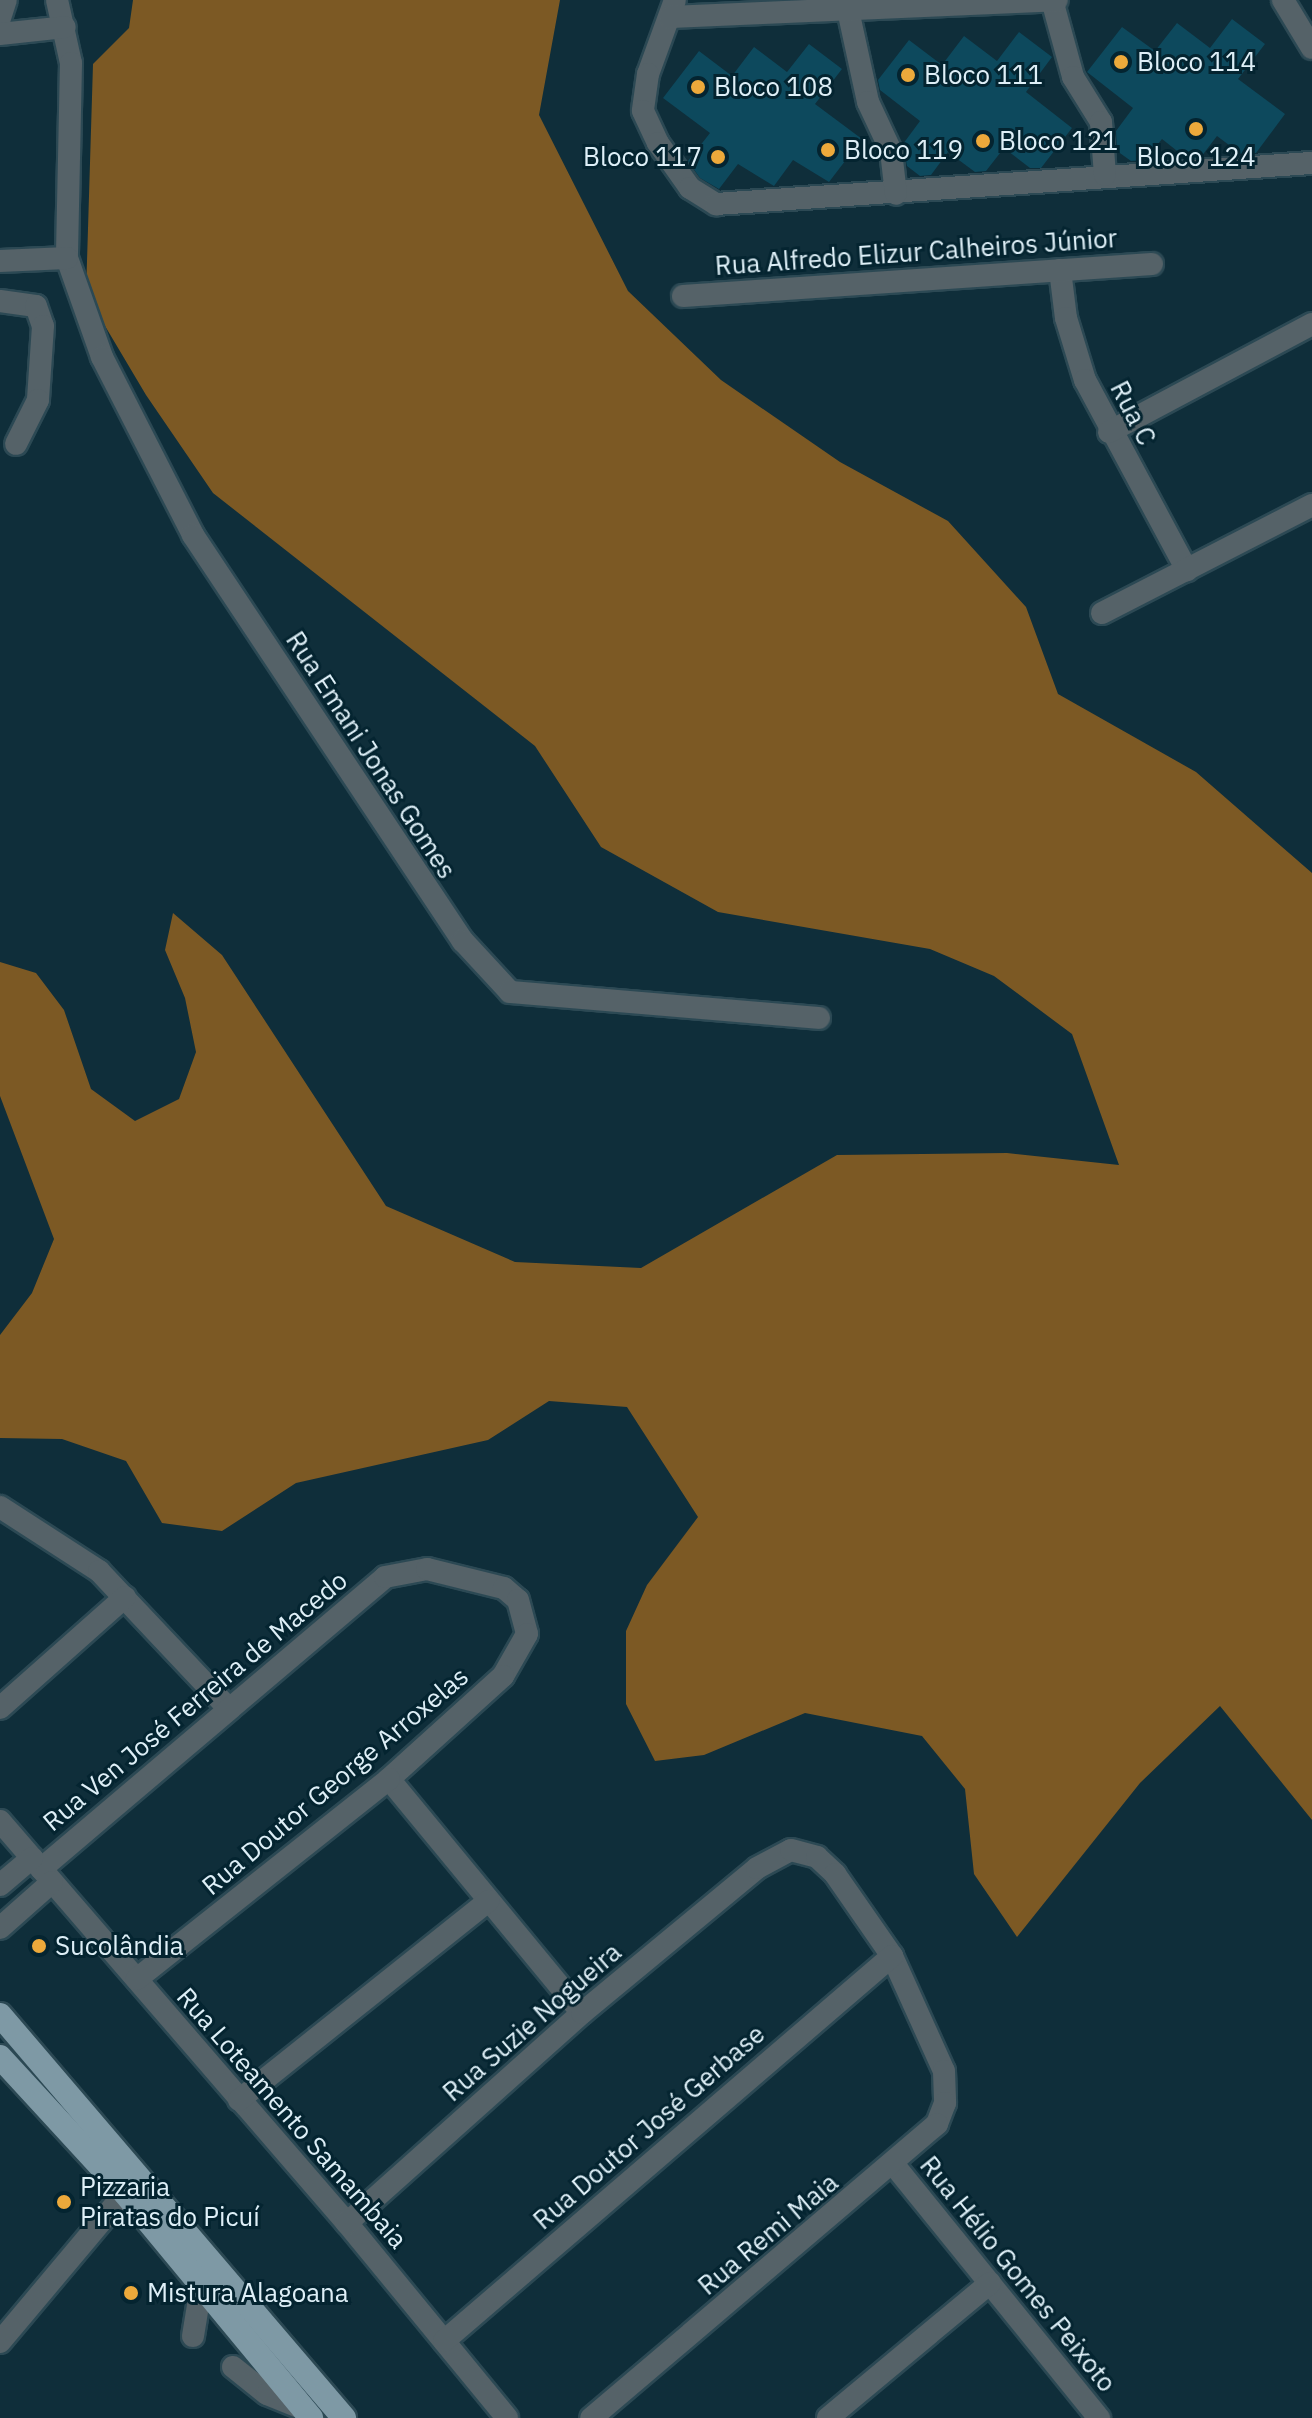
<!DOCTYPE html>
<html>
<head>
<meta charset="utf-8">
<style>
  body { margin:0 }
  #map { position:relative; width:1312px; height:2418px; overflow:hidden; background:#0f2e3a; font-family:"IBM Plex Sans",sans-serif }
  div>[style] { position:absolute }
  .forest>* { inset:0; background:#7c5924 }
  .building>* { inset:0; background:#0d495d }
  .roads { filter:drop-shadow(2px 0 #2c4954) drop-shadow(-2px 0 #2c4954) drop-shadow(0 2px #2c4954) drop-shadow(0 -2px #2c4954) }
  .minor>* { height:22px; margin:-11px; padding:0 11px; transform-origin:11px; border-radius:11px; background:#556268 }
  .major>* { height:24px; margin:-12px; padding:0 12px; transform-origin:12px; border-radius:12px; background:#7e99a5 }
  .dots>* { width:22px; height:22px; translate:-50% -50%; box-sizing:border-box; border:4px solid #042430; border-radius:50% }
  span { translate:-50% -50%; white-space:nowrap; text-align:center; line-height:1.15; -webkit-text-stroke:6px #042430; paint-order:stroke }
  .poi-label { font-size:26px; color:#deeff7 }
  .left { translate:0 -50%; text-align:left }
  .right { translate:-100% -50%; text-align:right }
  .street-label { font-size:26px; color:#deeff7 }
</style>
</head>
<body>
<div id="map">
  <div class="forest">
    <div style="clip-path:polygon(133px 0,560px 0,539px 115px,628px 291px,721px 380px,840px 462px,948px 521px,1026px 607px,1058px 694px,1196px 772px,1312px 873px,1312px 1820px,1220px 1706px,1140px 1783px,1017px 1937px,974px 1874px,965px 1789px,922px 1736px,805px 1713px,704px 1755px,655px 1761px,626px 1704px,626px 1631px,647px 1585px,698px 1517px,627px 1407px,549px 1401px,488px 1440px,296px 1483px,222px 1531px,162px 1523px,126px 1461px,62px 1439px,0 1438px,0 1335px,32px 1293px,54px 1239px,0 1096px,0 962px,36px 973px,64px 1010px,91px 1089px,135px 1121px,179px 1099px,196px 1052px,185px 998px,165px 950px,173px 913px,222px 955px,386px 1206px,515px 1262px,641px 1268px,837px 1155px,1007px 1153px,1119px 1165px,1072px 1034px,994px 976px,930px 949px,718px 912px,601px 847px,535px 746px,213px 493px,146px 395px,86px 294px,93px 64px,129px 28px)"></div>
  </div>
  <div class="building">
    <div style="clip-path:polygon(1232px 19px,1265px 44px,1238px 79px,1285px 114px,1256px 153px,1241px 154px,1217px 136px,1201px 157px,1186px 158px,1162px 139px,1145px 160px,1131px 161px,1117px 151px,1116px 131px,1133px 108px,1087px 72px,1122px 27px,1155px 51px,1177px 23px,1210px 48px)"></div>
    <div style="clip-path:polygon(1019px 32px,1052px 57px,1026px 92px,1072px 128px,1041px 168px,1030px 168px,1004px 148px,986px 171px,975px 172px,948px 152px,931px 175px,920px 176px,907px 166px,903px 144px,920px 121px,880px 90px,878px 80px,909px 40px,942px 65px,964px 36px,997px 61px)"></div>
    <div style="clip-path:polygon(809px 44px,842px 69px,815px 104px,862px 139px,829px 182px,793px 160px,774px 186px,738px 164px,719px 189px,700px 178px,688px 161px,710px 133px,663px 98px,699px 51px,732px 76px,754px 47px,787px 72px)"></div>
  </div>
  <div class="roads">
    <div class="minor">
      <div style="left:57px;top:0;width:65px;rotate:77.5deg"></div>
      <div style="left:71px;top:63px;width:195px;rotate:91.2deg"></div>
      <div style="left:67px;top:258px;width:105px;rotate:70.5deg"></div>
      <div style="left:102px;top:357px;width:200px;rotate:62.9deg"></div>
      <div style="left:193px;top:535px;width:488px;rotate:56.4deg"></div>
      <div style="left:463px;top:941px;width:69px;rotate:47.3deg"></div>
      <div style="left:510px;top:992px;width:310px;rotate:4.8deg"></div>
      <div style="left:675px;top:0;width:79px;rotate:110deg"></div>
      <div style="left:648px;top:74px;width:37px;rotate:98deg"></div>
      <div style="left:643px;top:111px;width:35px;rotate:65deg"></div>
      <div style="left:658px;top:143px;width:55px;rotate:54.6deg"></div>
      <div style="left:690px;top:188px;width:31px;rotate:32deg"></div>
      <div style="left:716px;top:204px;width:597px;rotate:-3.94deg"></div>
      <div style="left:1052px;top:0;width:80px;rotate:74.7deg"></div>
      <div style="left:1073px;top:77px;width:53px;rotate:58.1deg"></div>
      <div style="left:1101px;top:122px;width:53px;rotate:85.7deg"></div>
      <div style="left:1283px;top:0;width:56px;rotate:58.9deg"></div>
      <div style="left:848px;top:10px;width:94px;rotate:77.7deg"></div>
      <div style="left:868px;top:102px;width:54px;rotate:64.9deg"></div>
      <div style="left:891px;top:151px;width:43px;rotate:83.4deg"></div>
      <div style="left:670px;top:17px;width:387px;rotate:-2.5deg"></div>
      <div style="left:0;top:18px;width:19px;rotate:-72deg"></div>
      <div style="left:0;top:34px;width:65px;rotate:-6.1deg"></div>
      <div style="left:0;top:261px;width:67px;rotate:-2.6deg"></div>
      <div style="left:1060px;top:270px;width:48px;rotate:82.9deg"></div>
      <div style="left:1066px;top:318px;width:65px;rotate:73deg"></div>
      <div style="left:1085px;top:380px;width:216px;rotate:61.8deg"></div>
      <div style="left:683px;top:296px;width:470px;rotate:-3.9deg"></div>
      <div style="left:0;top:301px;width:36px;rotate:8deg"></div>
      <div style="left:36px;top:306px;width:21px;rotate:71deg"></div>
      <div style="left:43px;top:326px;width:74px;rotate:93.9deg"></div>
      <div style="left:38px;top:400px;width:49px;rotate:116.6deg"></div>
      <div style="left:1109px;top:432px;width:230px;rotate:-28deg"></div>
      <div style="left:1102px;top:613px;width:236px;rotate:-27.2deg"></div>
      <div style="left:0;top:1507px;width:118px;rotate:32.9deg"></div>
      <div style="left:99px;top:1571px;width:187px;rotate:46.7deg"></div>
      <div style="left:0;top:1708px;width:167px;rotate:-41.6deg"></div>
      <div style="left:389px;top:1779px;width:303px;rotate:50.5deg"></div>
      <div style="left:0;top:1821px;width:531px;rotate:49.2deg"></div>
      <div style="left:347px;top:2223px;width:252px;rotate:50.6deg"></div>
      <div style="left:41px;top:1869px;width:451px;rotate:-40.3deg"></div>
      <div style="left:385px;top:1577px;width:43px;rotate:-10.8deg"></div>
      <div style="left:427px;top:1569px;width:79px;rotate:13.9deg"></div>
      <div style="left:504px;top:1588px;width:18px;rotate:41deg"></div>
      <div style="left:518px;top:1600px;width:35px;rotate:75deg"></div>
      <div style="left:527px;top:1634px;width:48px;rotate:119.7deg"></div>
      <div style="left:503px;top:1676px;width:154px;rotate:137.9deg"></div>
      <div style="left:389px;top:1779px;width:322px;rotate:141.6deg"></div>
      <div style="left:0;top:1885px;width:42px;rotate:-40.2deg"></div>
      <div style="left:0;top:1928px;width:69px;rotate:-41.5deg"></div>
      <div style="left:239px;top:2100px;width:319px;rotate:-38.6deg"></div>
      <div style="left:894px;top:2165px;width:326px;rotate:51deg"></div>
      <div style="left:347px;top:2223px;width:315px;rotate:-41.8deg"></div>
      <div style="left:582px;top:2013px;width:227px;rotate:-39.6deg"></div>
      <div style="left:757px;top:1868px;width:38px;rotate:-28deg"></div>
      <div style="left:791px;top:1850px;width:27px;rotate:15deg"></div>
      <div style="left:817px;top:1857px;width:25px;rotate:43deg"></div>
      <div style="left:835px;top:1874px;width:100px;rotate:55.2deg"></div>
      <div style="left:892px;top:1956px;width:126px;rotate:65.7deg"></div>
      <div style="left:944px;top:2071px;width:32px;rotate:88deg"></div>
      <div style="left:945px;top:2103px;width:22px;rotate:111deg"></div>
      <div style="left:937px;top:2124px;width:454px;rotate:139.6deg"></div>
      <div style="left:193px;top:2336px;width:50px;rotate:-80.7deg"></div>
      <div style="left:444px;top:2341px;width:591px;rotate:-40.67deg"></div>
      <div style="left:0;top:2342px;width:194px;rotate:-50deg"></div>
      <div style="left:233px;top:2367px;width:43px;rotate:38.5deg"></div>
      <div style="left:267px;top:2394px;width:38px;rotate:22deg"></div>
      <div style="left:828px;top:2418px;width:211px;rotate:-39.8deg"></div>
    </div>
    <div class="major">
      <div style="left:0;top:2015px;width:530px;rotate:49.52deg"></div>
      <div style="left:0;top:2057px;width:185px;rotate:47.4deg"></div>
      <div style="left:125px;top:2193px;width:292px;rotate:50.4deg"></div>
    </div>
  </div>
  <div class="dots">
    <div style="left:1121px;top:62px;background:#eca93b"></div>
    <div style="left:908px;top:75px;background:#eca93b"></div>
    <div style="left:698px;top:87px;background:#eca93b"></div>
    <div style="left:1196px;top:129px;background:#eca93b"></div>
    <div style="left:983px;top:141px;background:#eca93b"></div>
    <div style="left:828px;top:150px;background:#eca93b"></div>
    <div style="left:718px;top:157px;background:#eca93b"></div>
    <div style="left:39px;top:1946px;background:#eca93b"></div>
    <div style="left:64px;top:2202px;background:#eca93b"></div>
    <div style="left:131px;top:2293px;background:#eca93b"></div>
  </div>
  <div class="poi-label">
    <span class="left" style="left:1137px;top:62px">Bloco 114</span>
    <span class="left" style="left:924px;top:75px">Bloco 111</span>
    <span class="left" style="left:714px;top:87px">Bloco 108</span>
    <span class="left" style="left:999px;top:141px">Bloco 121</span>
    <span class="left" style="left:844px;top:150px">Bloco 119</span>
    <span class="right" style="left:702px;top:157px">Bloco 117</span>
    <span style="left:1196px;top:157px">Bloco 124</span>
    <span class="left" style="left:55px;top:1946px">Sucolândia</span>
    <span class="left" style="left:80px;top:2202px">Pizzaria<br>Piratas do Picuí</span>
    <span class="left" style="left:147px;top:2293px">Mistura Alagoana</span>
  </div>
  <div class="street-label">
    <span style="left:916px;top:252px;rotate:-4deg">Rua Alfredo Elizur Calheiros Júnior</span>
    <span style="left:1133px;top:413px;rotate:63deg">Rua C</span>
    <span style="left:371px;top:755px;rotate:57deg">Rua Emani Jonas Gomes</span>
    <span style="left:195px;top:1701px;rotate:-40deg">Rua Ven José Ferreira de Macedo</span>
    <span style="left:335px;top:1781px;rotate:-40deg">Rua Doutor George Arroxelas</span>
    <span style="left:532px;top:2022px;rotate:-41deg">Rua Suzie Nogueira</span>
    <span style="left:292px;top:2118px;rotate:49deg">Rua Loteamento Samambaia</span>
    <span style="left:649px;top:2127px;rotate:-41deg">Rua Doutor José Gerbase</span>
    <span style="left:768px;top:2234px;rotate:-40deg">Rua Remi Maia</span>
    <span style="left:1018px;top:2274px;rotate:51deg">Rua Hélio Gomes Peixoto</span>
  </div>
</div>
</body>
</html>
